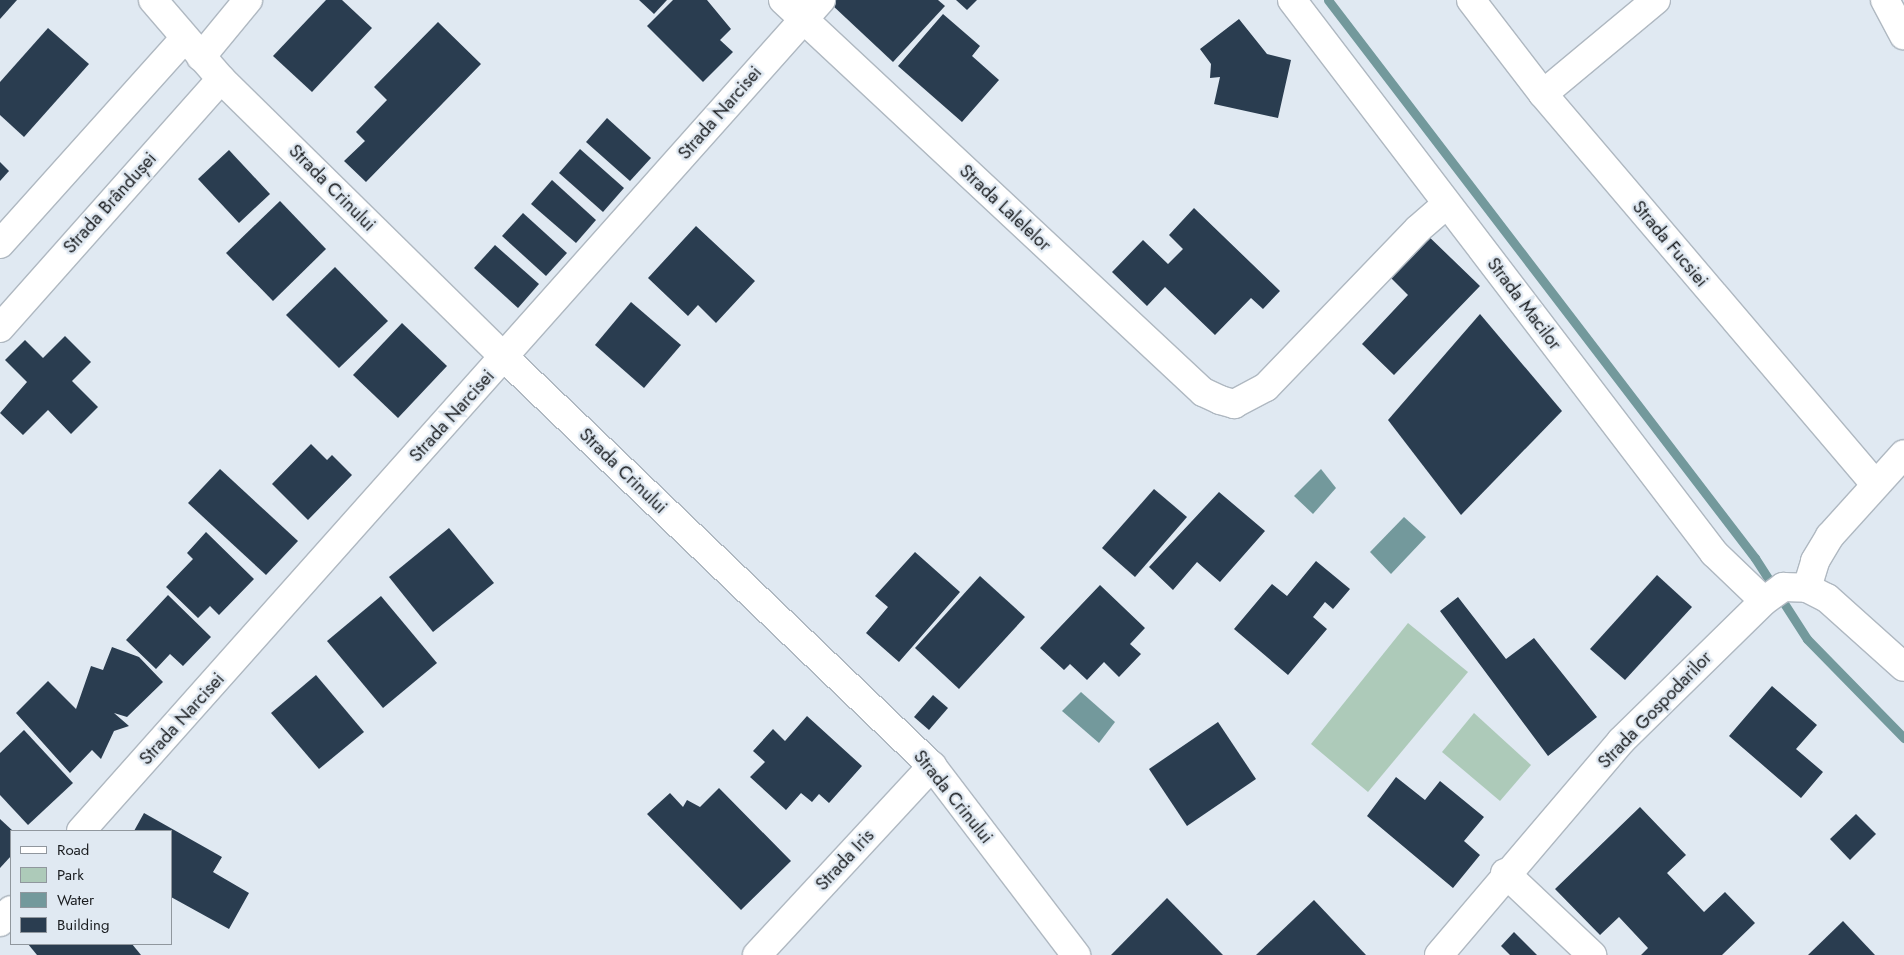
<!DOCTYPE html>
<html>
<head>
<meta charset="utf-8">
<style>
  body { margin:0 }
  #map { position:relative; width:1904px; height:955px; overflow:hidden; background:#e0e9f2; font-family:Jost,sans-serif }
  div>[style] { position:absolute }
  .green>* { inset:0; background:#adcab9 }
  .water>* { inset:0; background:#73999c }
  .stream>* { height:9px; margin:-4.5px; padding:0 4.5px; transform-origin:4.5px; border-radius:4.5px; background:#73999c }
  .building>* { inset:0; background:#2a3d50 }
  .roads { filter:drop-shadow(1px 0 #afb8c1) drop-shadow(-1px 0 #afb8c1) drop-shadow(0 1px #afb8c1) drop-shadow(0 -1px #afb8c1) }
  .street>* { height:28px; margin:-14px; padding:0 14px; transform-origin:14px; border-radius:14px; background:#fff }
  span { translate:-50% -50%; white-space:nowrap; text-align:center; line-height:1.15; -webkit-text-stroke:5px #e0e9f2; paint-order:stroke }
  .street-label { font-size:18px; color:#191c1f }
  .legend { position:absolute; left:10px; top:830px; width:162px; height:115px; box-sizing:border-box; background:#e0e9f2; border:1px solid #90979e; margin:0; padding:6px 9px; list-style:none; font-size:15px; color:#191c1f }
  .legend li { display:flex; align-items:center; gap:10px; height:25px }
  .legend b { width:25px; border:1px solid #90979e }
</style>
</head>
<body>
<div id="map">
  <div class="green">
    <div style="clip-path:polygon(1408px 623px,1468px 672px,1368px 792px,1311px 744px)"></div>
    <div style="clip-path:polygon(1474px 713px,1531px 765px,1500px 801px,1442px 752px)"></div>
  </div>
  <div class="water">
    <div style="clip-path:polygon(1321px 469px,1336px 488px,1313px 514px,1294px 496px)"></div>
    <div style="clip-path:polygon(1404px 517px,1426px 537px,1391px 574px,1370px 552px)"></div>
    <div style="clip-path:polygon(1081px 692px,1115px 722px,1099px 743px,1062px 711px)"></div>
  </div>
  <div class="stream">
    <div style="left:1328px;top:0;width:703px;rotate:52.58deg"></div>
    <div style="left:1755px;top:558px;width:96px;rotate:57.3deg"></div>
    <div style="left:1807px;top:639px;width:139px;rotate:45.6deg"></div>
  </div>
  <div class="building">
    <div style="clip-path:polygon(0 0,17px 0,0 19px)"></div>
    <div style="clip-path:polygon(326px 0,342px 0,372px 28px,312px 92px,273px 56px)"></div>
    <div style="clip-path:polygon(639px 0,667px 0,654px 14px)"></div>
    <div style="clip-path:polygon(673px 0,707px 0,731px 29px,720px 40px,733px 52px,703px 82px,647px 26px)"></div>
    <div style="clip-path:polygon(835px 0,938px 0,945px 6px,893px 62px,831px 4px)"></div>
    <div style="clip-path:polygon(956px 0,977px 0,967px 10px)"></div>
    <div style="clip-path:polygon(943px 14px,980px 46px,972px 56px,999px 80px,962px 122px,898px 66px)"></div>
    <div style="clip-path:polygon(1239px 19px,1267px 54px,1291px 60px,1278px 118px,1214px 104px,1220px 77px,1210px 78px,1211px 64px,1200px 49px)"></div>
    <div style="clip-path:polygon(438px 22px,481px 64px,366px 182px,344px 161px,365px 141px,356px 132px,387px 100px,374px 87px)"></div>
    <div style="clip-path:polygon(48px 28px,89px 64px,24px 137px,0 115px,0 82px)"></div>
    <div style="clip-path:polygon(607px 118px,651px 158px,630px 181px,586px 142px)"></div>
    <div style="clip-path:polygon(580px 149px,624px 188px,603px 212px,559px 173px)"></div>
    <div style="clip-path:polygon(229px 150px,270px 194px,239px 223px,198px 179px)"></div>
    <div style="clip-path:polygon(0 162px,9px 171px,0 181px)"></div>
    <div style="clip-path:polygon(552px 180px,596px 220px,576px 243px,531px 204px)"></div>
    <div style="clip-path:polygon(280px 201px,326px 249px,273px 301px,226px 253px)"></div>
    <div style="clip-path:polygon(1194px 208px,1280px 291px,1263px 309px,1251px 298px,1215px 335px,1165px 287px,1147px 306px,1112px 272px,1143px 240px,1168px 264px,1183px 249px,1169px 235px)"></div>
    <div style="clip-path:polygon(523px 213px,567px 253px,546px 276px,502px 236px)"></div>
    <div style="clip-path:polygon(696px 226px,755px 281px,716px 323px,698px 305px,688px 316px,648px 278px)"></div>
    <div style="clip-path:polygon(1422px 230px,1480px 286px,1394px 375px,1362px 344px,1408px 295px,1383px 270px)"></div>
    <div style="clip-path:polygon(495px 245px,539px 284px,518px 308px,474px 268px)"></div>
    <div style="clip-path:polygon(335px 267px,388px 321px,339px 368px,286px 315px)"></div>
    <div style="clip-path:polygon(631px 302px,681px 345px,644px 388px,595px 345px)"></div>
    <div style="clip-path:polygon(1480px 314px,1562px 411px,1461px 515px,1388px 420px)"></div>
    <div style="clip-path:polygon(402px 323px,447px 366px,398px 418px,353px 375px)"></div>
    <div style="clip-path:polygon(65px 336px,91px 362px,72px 381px,98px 407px,71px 434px,48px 410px,23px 435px,0 413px,27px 382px,5px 360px,25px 340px,43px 358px)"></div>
    <div style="clip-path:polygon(311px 444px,327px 460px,332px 455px,352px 475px,308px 520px,272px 484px)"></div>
    <div style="clip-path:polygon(220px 469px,298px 541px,266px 575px,188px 503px)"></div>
    <div style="clip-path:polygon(1154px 489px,1187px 517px,1135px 577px,1102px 548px)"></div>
    <div style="clip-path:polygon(1219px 492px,1265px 531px,1220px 582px,1197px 562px,1173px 590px,1149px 567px)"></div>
    <div style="clip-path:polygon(449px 528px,494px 583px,433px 632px,389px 577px)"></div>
    <div style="clip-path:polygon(206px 532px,254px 579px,219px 615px,210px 606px,198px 618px,166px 587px,193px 559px,187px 553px)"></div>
    <div style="clip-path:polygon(915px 552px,960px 592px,899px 662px,866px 633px,888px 607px,875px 596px)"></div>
    <div style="clip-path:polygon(1316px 561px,1350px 589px,1333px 609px,1325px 602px,1313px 617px,1327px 629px,1288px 675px,1234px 629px,1272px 584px,1287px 596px)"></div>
    <div style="clip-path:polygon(1657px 575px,1692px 607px,1625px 680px,1590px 649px)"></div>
    <div style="clip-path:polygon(980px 576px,1025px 617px,959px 689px,915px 648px)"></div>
    <div style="clip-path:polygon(1100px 585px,1145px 628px,1130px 644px,1141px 654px,1119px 677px,1104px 662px,1087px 680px,1070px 664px,1064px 670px,1040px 648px)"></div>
    <div style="clip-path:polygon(168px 595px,211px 637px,183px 666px,170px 654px,156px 669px,126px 640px)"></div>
    <div style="clip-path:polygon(381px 596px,437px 663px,383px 708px,327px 641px)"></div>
    <div style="clip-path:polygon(1458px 597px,1506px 659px,1534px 638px,1597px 717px,1548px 756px,1440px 611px)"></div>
    <div style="clip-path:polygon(112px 647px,139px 657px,163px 682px,127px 717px,114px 713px,129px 726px,114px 731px,101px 759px,92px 750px,70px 773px,16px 713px,48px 681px,76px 709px,91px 666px,103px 670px)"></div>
    <div style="clip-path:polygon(316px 675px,364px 732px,319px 769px,271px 713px)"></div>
    <div style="clip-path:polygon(1772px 686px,1817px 725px,1796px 749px,1823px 772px,1801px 798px,1729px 736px)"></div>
    <div style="clip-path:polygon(933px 695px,948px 708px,929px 730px,914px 717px)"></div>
    <div style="clip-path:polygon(807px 716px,862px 766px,829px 803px,819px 794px,812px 802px,801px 793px,786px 810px,750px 777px,765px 762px,753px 751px,773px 729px,785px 741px)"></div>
    <div style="clip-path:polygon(1218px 722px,1256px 779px,1187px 826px,1149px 769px)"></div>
    <div style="clip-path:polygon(24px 730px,73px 783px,28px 825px,0 795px,0 753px)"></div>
    <div style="clip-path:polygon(1396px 777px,1425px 800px,1440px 781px,1484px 817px,1464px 841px,1480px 855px,1453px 888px,1367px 816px)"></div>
    <div style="clip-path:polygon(719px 788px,791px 861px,741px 910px,647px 814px,670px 793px,683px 807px,687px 800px,700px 807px)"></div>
    <div style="clip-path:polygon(1640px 807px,1686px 855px,1667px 873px,1704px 912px,1725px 892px,1755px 923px,1722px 955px,1641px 955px,1648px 948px,1619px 917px,1600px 935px,1555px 889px)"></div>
    <div style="clip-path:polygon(144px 813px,222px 857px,213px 872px,249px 893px,229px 929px,171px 897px,171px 831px,134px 831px)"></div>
    <div style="clip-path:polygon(1856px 814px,1876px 834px,1850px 860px,1830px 839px)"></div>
    <div style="clip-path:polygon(0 819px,13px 831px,11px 856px,0 868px)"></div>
    <div style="clip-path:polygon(1167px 898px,1223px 955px,1111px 955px)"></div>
    <div style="clip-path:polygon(1314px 900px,1366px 955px,1256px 955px)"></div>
    <div style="clip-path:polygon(1843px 921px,1875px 955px,1808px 955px)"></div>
    <div style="clip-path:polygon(1514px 932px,1537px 955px,1510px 955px,1501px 946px)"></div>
    <div style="clip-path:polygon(28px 944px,132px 944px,141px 955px,37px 955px)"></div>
  </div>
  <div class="roads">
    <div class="street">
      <div style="left:153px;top:0;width:104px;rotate:49.3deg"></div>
      <div style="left:221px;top:79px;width:398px;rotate:44.5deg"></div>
      <div style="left:505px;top:358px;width:591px;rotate:43.7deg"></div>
      <div style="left:932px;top:766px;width:238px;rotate:52.7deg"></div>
      <div style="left:783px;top:0;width:575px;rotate:43.03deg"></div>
      <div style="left:1203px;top:392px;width:19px;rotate:25deg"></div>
      <div style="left:1220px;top:400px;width:15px;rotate:16deg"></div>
      <div style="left:1234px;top:404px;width:36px;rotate:-28deg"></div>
      <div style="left:1266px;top:387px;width:219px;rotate:-46.1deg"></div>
      <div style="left:1418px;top:229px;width:38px;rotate:-41deg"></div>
      <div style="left:1292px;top:0;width:696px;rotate:52.65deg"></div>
      <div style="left:1714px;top:553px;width:69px;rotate:43.8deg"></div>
      <div style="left:1471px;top:0;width:118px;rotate:52.5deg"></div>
      <div style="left:1543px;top:94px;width:512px;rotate:49.59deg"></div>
      <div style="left:1885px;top:0;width:40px;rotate:62deg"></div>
      <div style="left:201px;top:57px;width:74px;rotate:-50.5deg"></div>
      <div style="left:1543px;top:94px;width:147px;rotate:-39.8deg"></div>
      <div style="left:0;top:244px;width:275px;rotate:-48.1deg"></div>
      <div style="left:0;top:328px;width:333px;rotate:-48.4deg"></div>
      <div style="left:1807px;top:588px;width:28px;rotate:-73deg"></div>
      <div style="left:1815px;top:561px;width:29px;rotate:-59deg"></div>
      <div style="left:1830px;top:536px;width:110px;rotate:-47.9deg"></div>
      <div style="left:81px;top:831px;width:1113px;rotate:-48.32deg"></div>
      <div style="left:1505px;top:873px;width:120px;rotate:43.3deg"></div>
      <div style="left:0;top:922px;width:16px;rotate:-47deg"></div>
      <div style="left:757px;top:955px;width:258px;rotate:-47.2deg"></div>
      <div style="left:1439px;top:955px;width:281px;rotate:-49.6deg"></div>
      <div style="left:1621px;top:741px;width:200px;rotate:-44.4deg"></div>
      <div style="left:1764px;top:601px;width:24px;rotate:-36deg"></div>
      <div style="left:1783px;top:587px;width:24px;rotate:2deg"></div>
      <div style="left:1807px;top:588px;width:22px;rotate:27deg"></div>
      <div style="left:1827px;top:598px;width:103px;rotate:41.9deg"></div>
    </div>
  </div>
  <div class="street-label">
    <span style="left:720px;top:113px;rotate:-49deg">Strada Narcisei</span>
    <span style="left:332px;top:188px;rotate:45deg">Strada Crinului</span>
    <span style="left:110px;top:203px;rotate:-48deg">Strada Brândușei</span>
    <span style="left:1005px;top:208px;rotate:43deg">Strada Lalelelor</span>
    <span style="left:1670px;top:244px;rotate:50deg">Strada Fucsiei</span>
    <span style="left:1524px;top:304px;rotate:53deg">Strada Macilor</span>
    <span style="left:452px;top:416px;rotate:-48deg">Strada Narcisei</span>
    <span style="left:623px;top:471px;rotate:44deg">Strada Crinului</span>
    <span style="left:1655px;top:710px;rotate:-46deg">Strada Gospodarilor</span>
    <span style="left:182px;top:719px;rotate:-48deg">Strada Narcisei</span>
    <span style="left:953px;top:797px;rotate:51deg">Strada Crinului</span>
    <span style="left:845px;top:860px;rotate:-47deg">Strada Iris</span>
  </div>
  <ul class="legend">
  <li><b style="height:6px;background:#fff"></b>Road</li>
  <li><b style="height:14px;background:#adcab9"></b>Park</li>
  <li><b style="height:14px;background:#73999c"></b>Water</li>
  <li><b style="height:14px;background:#2a3d50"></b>Building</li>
  </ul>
</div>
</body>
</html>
